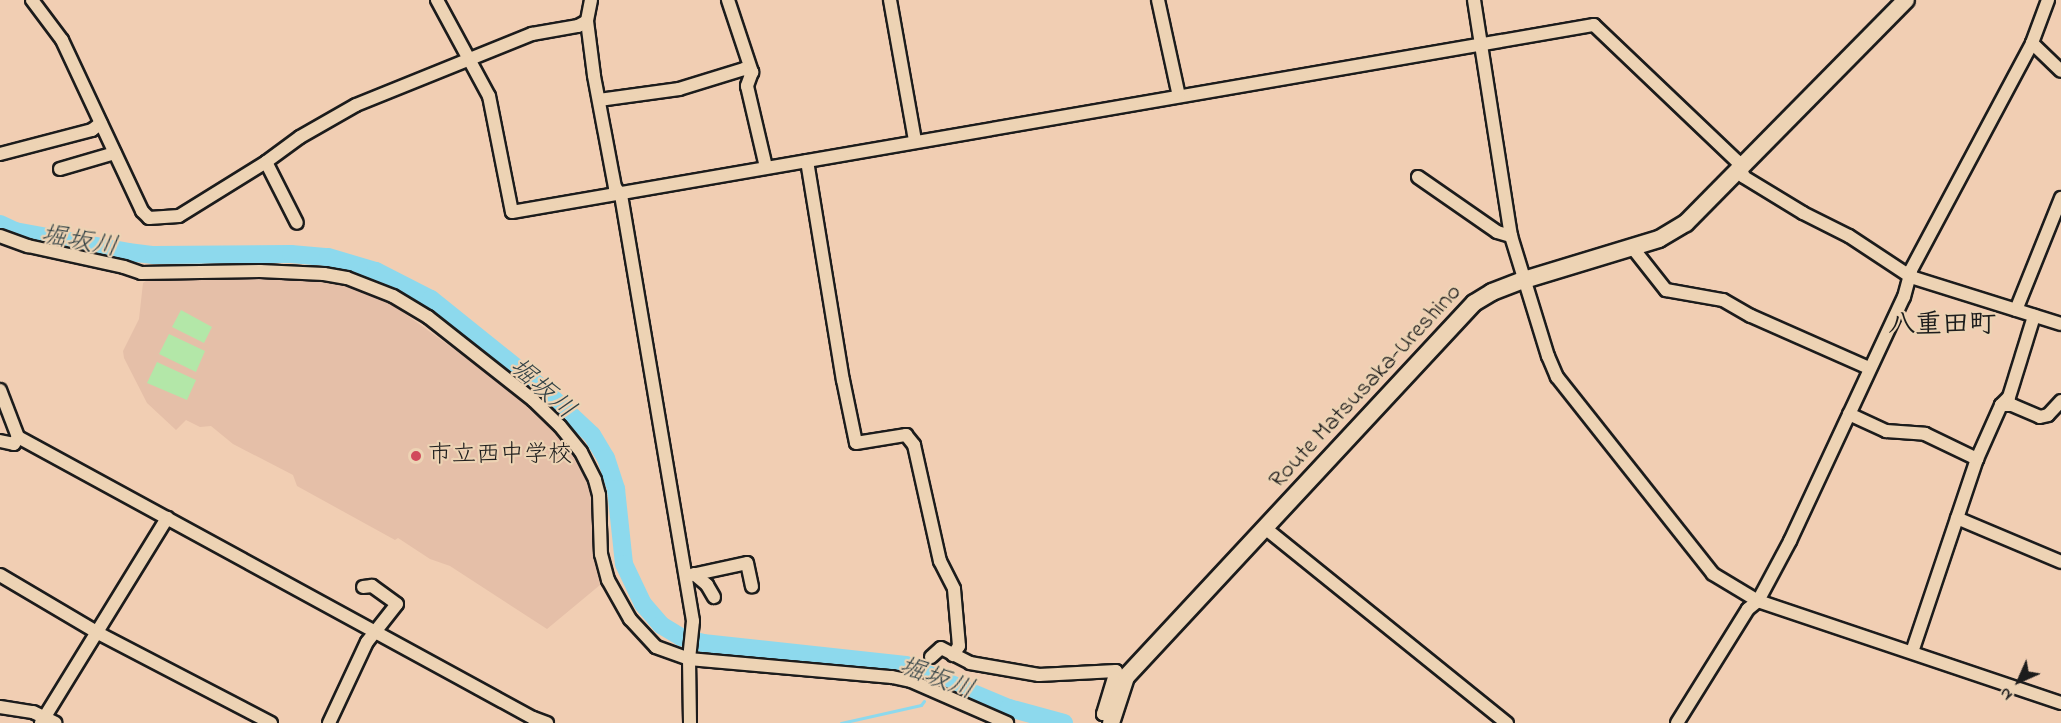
<!DOCTYPE html>
<html>
<head>
<meta charset="utf-8">
<style>
  body { margin:0 }
  #map { position:relative; width:2061px; height:723px; overflow:hidden; background:#f1ceb3; font-family:"Indie Flower","Klee One",sans-serif }
  div>[style] { position:absolute }
  .built>* { inset:0; background:#e5bfa8 }
  .green>* { inset:0; background:#b3e7a8 }
  .stream>* { height:3px; margin:-1.5px; padding:0 1.5px; transform-origin:1.5px; border-radius:1.5px; background:#8dd9ed }
  .river>* { height:18px; margin:-9px; padding:0 9px; transform-origin:9px; border-radius:9px; background:#8dd9ed }
  .roads { filter:drop-shadow(2px 0 #1c1c1c) drop-shadow(-2px 0 #1c1c1c) drop-shadow(0 2px #1c1c1c) drop-shadow(0 -2px #1c1c1c) }
  .street>* { height:12px; margin:-6px; padding:0 6px; transform-origin:6px; border-radius:6px; background:#edd3b4 }
  .secondary>* { height:16px; margin:-8px; padding:0 8px; transform-origin:8px; border-radius:8px; background:#edd3b4 }
  .dots>* { width:16px; height:16px; translate:-50% -50%; box-sizing:border-box; border:3px solid #edd3b4; border-radius:50% }
  span { translate:-50% -50%; white-space:nowrap; text-align:center; line-height:1.15; -webkit-text-stroke:4.5px #edd3b4; paint-order:stroke }
  .street-label { font-size:24px; color:#1c1c1c }
  .poi-label { font-size:24px; color:#1c1c1c }
  .left { translate:0 -50%; text-align:left }
  .water-label { font-size:26px; color:#334246; font-style:italic }
  .quarter-label { font-size:27px; color:#1c1c1c; font-weight:700 }
  .north { position:absolute; left:1989px; top:651px; width:60px; height:60px; -webkit-text-stroke:4px #edd3b4; paint-order:stroke; rotate:225deg; font-size:16px; font-weight:700; line-height:24px; text-align:center; color:#1c1c1c }
  .north::after { content:''; display:block; margin:auto; width:21px; height:27px; background:#1c1c1c; clip-path:polygon(50% 0,100% 100%,50% 72%,0 100%) }
</style>
</head>
<body>
<div id="map">
  <div class="built">
    <div style="clip-path:polygon(231px 277px,304px 279px,346px 286px,386px 300px,498px 381px,553px 428px,583px 471px,590px 488px,594px 532px,592px 551px,600px 585px,547px 629px,450px 566px,430px 559px,398px 538px,395px 540px,297px 486px,293px 475px,233px 444px,211px 426px,200px 427px,186px 420px,176px 430px,147px 403px,124px 358px,123px 351px,139px 319px,143px 283px,149px 279px)"></div>
  </div>
  <div class="green">
    <div style="clip-path:polygon(181px 310px,212px 327px,204px 343px,172px 327px)"></div>
    <div style="clip-path:polygon(169px 334px,205px 351px,196px 372px,159px 354px)"></div>
    <div style="clip-path:polygon(157px 362px,196px 380px,187px 400px,147px 383px)"></div>
  </div>
  <div class="stream">
    <div style="left:841px;top:723px;width:82px;rotate:-12.7deg"></div>
    <div style="left:921px;top:705px;width:5px;rotate:-53deg"></div>
  </div>
  <div class="river">
    <div style="left:0;top:224px;width:17px;rotate:25deg"></div>
    <div style="left:15px;top:231px;width:115px;rotate:10.5deg"></div>
    <div style="left:128px;top:252px;width:26px;rotate:7deg"></div>
    <div style="left:154px;top:255px;width:137px;rotate:-0.4deg"></div>
    <div style="left:291px;top:254px;width:37px;rotate:5deg"></div>
    <div style="left:328px;top:257px;width:50px;rotate:16.3deg"></div>
    <div style="left:376px;top:271px;width:62px;rotate:27deg"></div>
    <div style="left:431px;top:299px;width:144px;rotate:38.8deg"></div>
    <div style="left:543px;top:389px;width:67px;rotate:43.2deg"></div>
    <div style="left:592px;top:435px;width:27px;rotate:59deg"></div>
    <div style="left:606px;top:458px;width:33px;rotate:72deg"></div>
    <div style="left:616px;top:489px;width:75px;rotate:83.9deg"></div>
    <div style="left:624px;top:564px;width:44px;rotate:64.6deg"></div>
    <div style="left:643px;top:604px;width:28px;rotate:49deg"></div>
    <div style="left:661px;top:625px;width:23px;rotate:31deg"></div>
    <div style="left:681px;top:637px;width:23px;rotate:15deg"></div>
    <div style="left:703px;top:643px;width:204px;rotate:6.2deg"></div>
    <div style="left:906px;top:665px;width:112px;rotate:22.7deg"></div>
    <div style="left:1009px;top:708px;width:57px;rotate:15.3deg"></div>
  </div>
  <div class="roads">
    <div class="street">
      <div style="left:32px;top:0;width:50px;rotate:53.1deg"></div>
      <div style="left:62px;top:40px;width:189px;rotate:64.9deg"></div>
      <div style="left:142px;top:211px;width:10px;rotate:45deg"></div>
      <div style="left:149px;top:218px;width:30px;rotate:-4deg"></div>
      <div style="left:179px;top:216px;width:102px;rotate:-31.8deg"></div>
      <div style="left:266px;top:162px;width:42px;rotate:-36.3deg"></div>
      <div style="left:300px;top:137px;width:64px;rotate:-29.7deg"></div>
      <div style="left:356px;top:105px;width:190px;rotate:-22deg"></div>
      <div style="left:532px;top:34px;width:47px;rotate:-9.9deg"></div>
      <div style="left:578px;top:26px;width:10px;rotate:-29deg"></div>
      <div style="left:437px;top:0;width:109px;rotate:61.6deg"></div>
      <div style="left:489px;top:96px;width:118px;rotate:78.8deg"></div>
      <div style="left:512px;top:212px;width:1098px;rotate:-9.81deg"></div>
      <div style="left:1594px;top:25px;width:197px;rotate:43.6deg"></div>
      <div style="left:1737px;top:161px;width:17px;rotate:66deg"></div>
      <div style="left:1744px;top:177px;width:69px;rotate:31.4deg"></div>
      <div style="left:1803px;top:213px;width:51px;rotate:26.6deg"></div>
      <div style="left:1849px;top:236px;width:74px;rotate:33.5deg"></div>
      <div style="left:1911px;top:277px;width:157px;rotate:17.4deg"></div>
      <div style="left:591px;top:0;width:21px;rotate:101deg"></div>
      <div style="left:587px;top:21px;width:55px;rotate:82.7deg"></div>
      <div style="left:594px;top:76px;width:113px;rotate:79.3deg"></div>
      <div style="left:615px;top:187px;width:10px;rotate:53deg"></div>
      <div style="left:621px;top:195px;width:432px;rotate:80.4deg"></div>
      <div style="left:693px;top:621px;width:38px;rotate:96deg"></div>
      <div style="left:689px;top:659px;width:64px;rotate:89.1deg"></div>
      <div style="left:728px;top:0;width:76px;rotate:71.6deg"></div>
      <div style="left:752px;top:72px;width:15px;rotate:110deg"></div>
      <div style="left:747px;top:86px;width:83px;rotate:76.8deg"></div>
      <div style="left:890px;top:0;width:143px;rotate:79.9deg"></div>
      <div style="left:1158px;top:0;width:98px;rotate:77.7deg"></div>
      <div style="left:1474px;top:0;width:239px;rotate:81.1deg"></div>
      <div style="left:1511px;top:236px;width:126px;rotate:72.9deg"></div>
      <div style="left:1548px;top:356px;width:23px;rotate:67deg"></div>
      <div style="left:1557px;top:377px;width:251px;rotate:51.6deg"></div>
      <div style="left:1713px;top:574px;width:52px;rotate:31deg"></div>
      <div style="left:1758px;top:601px;width:320px;rotate:18.6deg"></div>
      <div style="left:2032px;top:43px;width:40px;rotate:44deg"></div>
      <div style="left:599px;top:100px;width:81px;rotate:-7.8deg"></div>
      <div style="left:679px;top:89px;width:68px;rotate:-17.1deg"></div>
      <div style="left:744px;top:69px;width:9px;rotate:21deg"></div>
      <div style="left:0;top:154px;width:95px;rotate:-14.6deg"></div>
      <div style="left:92px;top:130px;width:11px;rotate:-38deg"></div>
      <div style="left:807px;top:161px;width:222px;rotate:80.7deg"></div>
      <div style="left:843px;top:380px;width:64px;rotate:78.3deg"></div>
      <div style="left:856px;top:443px;width:51px;rotate:-9.1deg"></div>
      <div style="left:906px;top:435px;width:13px;rotate:51deg"></div>
      <div style="left:914px;top:445px;width:119px;rotate:77.4deg"></div>
      <div style="left:940px;top:561px;width:31px;rotate:63deg"></div>
      <div style="left:954px;top:589px;width:57px;rotate:85deg"></div>
      <div style="left:959px;top:646px;width:11px;rotate:124deg"></div>
      <div style="left:266px;top:162px;width:68px;rotate:63.1deg"></div>
      <div style="left:60px;top:169px;width:57px;rotate:-16.2deg"></div>
      <div style="left:1418px;top:177px;width:96px;rotate:34.8deg"></div>
      <div style="left:1497px;top:232px;width:15px;rotate:16deg"></div>
      <div style="left:0;top:236px;width:30px;rotate:20deg"></div>
      <div style="left:28px;top:246px;width:98px;rotate:12.3deg"></div>
      <div style="left:124px;top:267px;width:18px;rotate:19deg"></div>
      <div style="left:141px;top:273px;width:119px;rotate:-1deg"></div>
      <div style="left:260px;top:271px;width:64px;rotate:2.7deg"></div>
      <div style="left:324px;top:274px;width:23px;rotate:10deg"></div>
      <div style="left:347px;top:278px;width:49px;rotate:21.4deg"></div>
      <div style="left:393px;top:296px;width:41px;rotate:31deg"></div>
      <div style="left:428px;top:317px;width:134px;rotate:38.3deg"></div>
      <div style="left:533px;top:400px;width:37px;rotate:44deg"></div>
      <div style="left:560px;top:426px;width:33px;rotate:51deg"></div>
      <div style="left:581px;top:452px;width:31px;rotate:63deg"></div>
      <div style="left:595px;top:480px;width:16px;rotate:75deg"></div>
      <div style="left:599px;top:495px;width:59px;rotate:88.1deg"></div>
      <div style="left:601px;top:554px;width:27px;rotate:75deg"></div>
      <div style="left:608px;top:580px;width:45px;rotate:60.6deg"></div>
      <div style="left:630px;top:619px;width:38px;rotate:47deg"></div>
      <div style="left:656px;top:647px;width:35px;rotate:20deg"></div>
      <div style="left:689px;top:659px;width:204px;rotate:5.1deg"></div>
      <div style="left:892px;top:677px;width:19px;rotate:12deg"></div>
      <div style="left:911px;top:681px;width:105px;rotate:23.6deg"></div>
      <div style="left:1632px;top:247px;width:55px;rotate:51.7deg"></div>
      <div style="left:1666px;top:290px;width:58px;rotate:10deg"></div>
      <div style="left:1723px;top:300px;width:32px;rotate:30deg"></div>
      <div style="left:1751px;top:316px;width:129px;rotate:23.8deg"></div>
      <div style="left:2016px;top:310px;width:121px;rotate:-68.1deg"></div>
      <div style="left:0;top:390px;width:50px;rotate:69deg"></div>
      <div style="left:18px;top:437px;width:587px;rotate:28.62deg"></div>
      <div style="left:533px;top:718px;width:15px;rotate:20deg"></div>
      <div style="left:2001px;top:405px;width:11px"></div>
      <div style="left:2012px;top:405px;width:30px;rotate:23deg"></div>
      <div style="left:2040px;top:417px;width:8px;rotate:-14deg"></div>
      <div style="left:2048px;top:415px;width:19px;rotate:-47deg"></div>
      <div style="left:1849px;top:414px;width:41px;rotate:24.7deg"></div>
      <div style="left:1886px;top:431px;width:39px;rotate:4deg"></div>
      <div style="left:1925px;top:434px;width:58px;rotate:25.7deg"></div>
      <div style="left:0;top:441px;width:14px;rotate:12deg"></div>
      <div style="left:14px;top:444px;width:8px;rotate:-60deg"></div>
      <div style="left:1957px;top:518px;width:113px;rotate:22.9deg"></div>
      <div style="left:1265px;top:528px;width:311px;rotate:38.9deg"></div>
      <div style="left:694px;top:574px;width:17px;rotate:40deg"></div>
      <div style="left:707px;top:585px;width:14px;rotate:60deg"></div>
      <div style="left:0;top:575px;width:114px;rotate:30.6deg"></div>
      <div style="left:98px;top:633px;width:195px;rotate:27.5deg"></div>
      <div style="left:687px;top:576px;width:61px;rotate:-12.2deg"></div>
      <div style="left:747px;top:563px;width:24px;rotate:78deg"></div>
      <div style="left:1912px;top:652px;width:204px;rotate:-71.4deg"></div>
      <div style="left:1977px;top:459px;width:59px;rotate:-66deg"></div>
      <div style="left:2001px;top:405px;width:11px;rotate:-45deg"></div>
      <div style="left:2009px;top:397px;width:85px;rotate:-72.8deg"></div>
      <div style="left:931px;top:657px;width:13px;rotate:-42deg"></div>
      <div style="left:941px;top:648px;width:33px;rotate:27deg"></div>
      <div style="left:970px;top:663px;width:70px;rotate:9.9deg"></div>
      <div style="left:1039px;top:675px;width:77px;rotate:-3deg"></div>
      <div style="left:1116px;top:671px;width:45px;rotate:106.8deg"></div>
      <div style="left:1103px;top:714px;width:10px;rotate:-6deg"></div>
      <div style="left:0;top:707px;width:33px;rotate:9deg"></div>
      <div style="left:33px;top:712px;width:25px;rotate:26deg"></div>
      <div style="left:41px;top:723px;width:241px;rotate:-58.4deg"></div>
      <div style="left:329px;top:723px;width:89px;rotate:-64.9deg"></div>
      <div style="left:367px;top:642px;width:48px;rotate:-51.7deg"></div>
      <div style="left:397px;top:604px;width:31px;rotate:-144deg"></div>
      <div style="left:372px;top:586px;width:9px;rotate:174deg"></div>
      <div style="left:1677px;top:723px;width:134px;rotate:-58.1deg"></div>
      <div style="left:1748px;top:609px;width:13px;rotate:-39deg"></div>
      <div style="left:1758px;top:601px;width:68px;rotate:-61.9deg"></div>
      <div style="left:1790px;top:541px;width:269px;rotate:-65deg"></div>
      <div style="left:1904px;top:297px;width:28px;rotate:-75deg"></div>
      <div style="left:1911px;top:270px;width:257px;rotate:-61.9deg"></div>
      <div style="left:2032px;top:43px;width:46px;rotate:-69.6deg"></div>
    </div>
    <div class="secondary">
      <div style="left:1111px;top:723px;width:48px;rotate:-71.9deg"></div>
      <div style="left:1126px;top:677px;width:511px;rotate:-47.06deg"></div>
      <div style="left:1474px;top:303px;width:21px;rotate:-31deg"></div>
      <div style="left:1492px;top:292px;width:34px;rotate:-21deg"></div>
      <div style="left:1524px;top:280px;width:141px;rotate:-16.9deg"></div>
      <div style="left:1659px;top:239px;width:31px;rotate:-31deg"></div>
      <div style="left:1686px;top:223px;width:313px;rotate:-45.4deg"></div>
    </div>
  </div>
  <div class="dots">
    <div style="left:416px;top:456px;background:#d1495b"></div>
  </div>
  <div class="street-label">
    <span style="left:1366px;top:387px;rotate:-47deg">Route Matsusaka-Ureshino</span>
  </div>
  <div class="poi-label">
    <span class="left" style="left:428px;top:456px">市立西中学校</span>
  </div>
  <div class="water-label">
    <span style="left:79px;top:243px;rotate:10deg">堀坂川</span>
    <span style="left:541px;top:390px;rotate:41deg">堀坂川</span>
    <span style="left:936px;top:680px;rotate:20deg">堀坂川</span>
  </div>
  <div class="quarter-label">
    <span style="left:1942px;top:326px">八重田町</span>
  </div>
  <div class="north">N</div>
</div>
</body>
</html>
